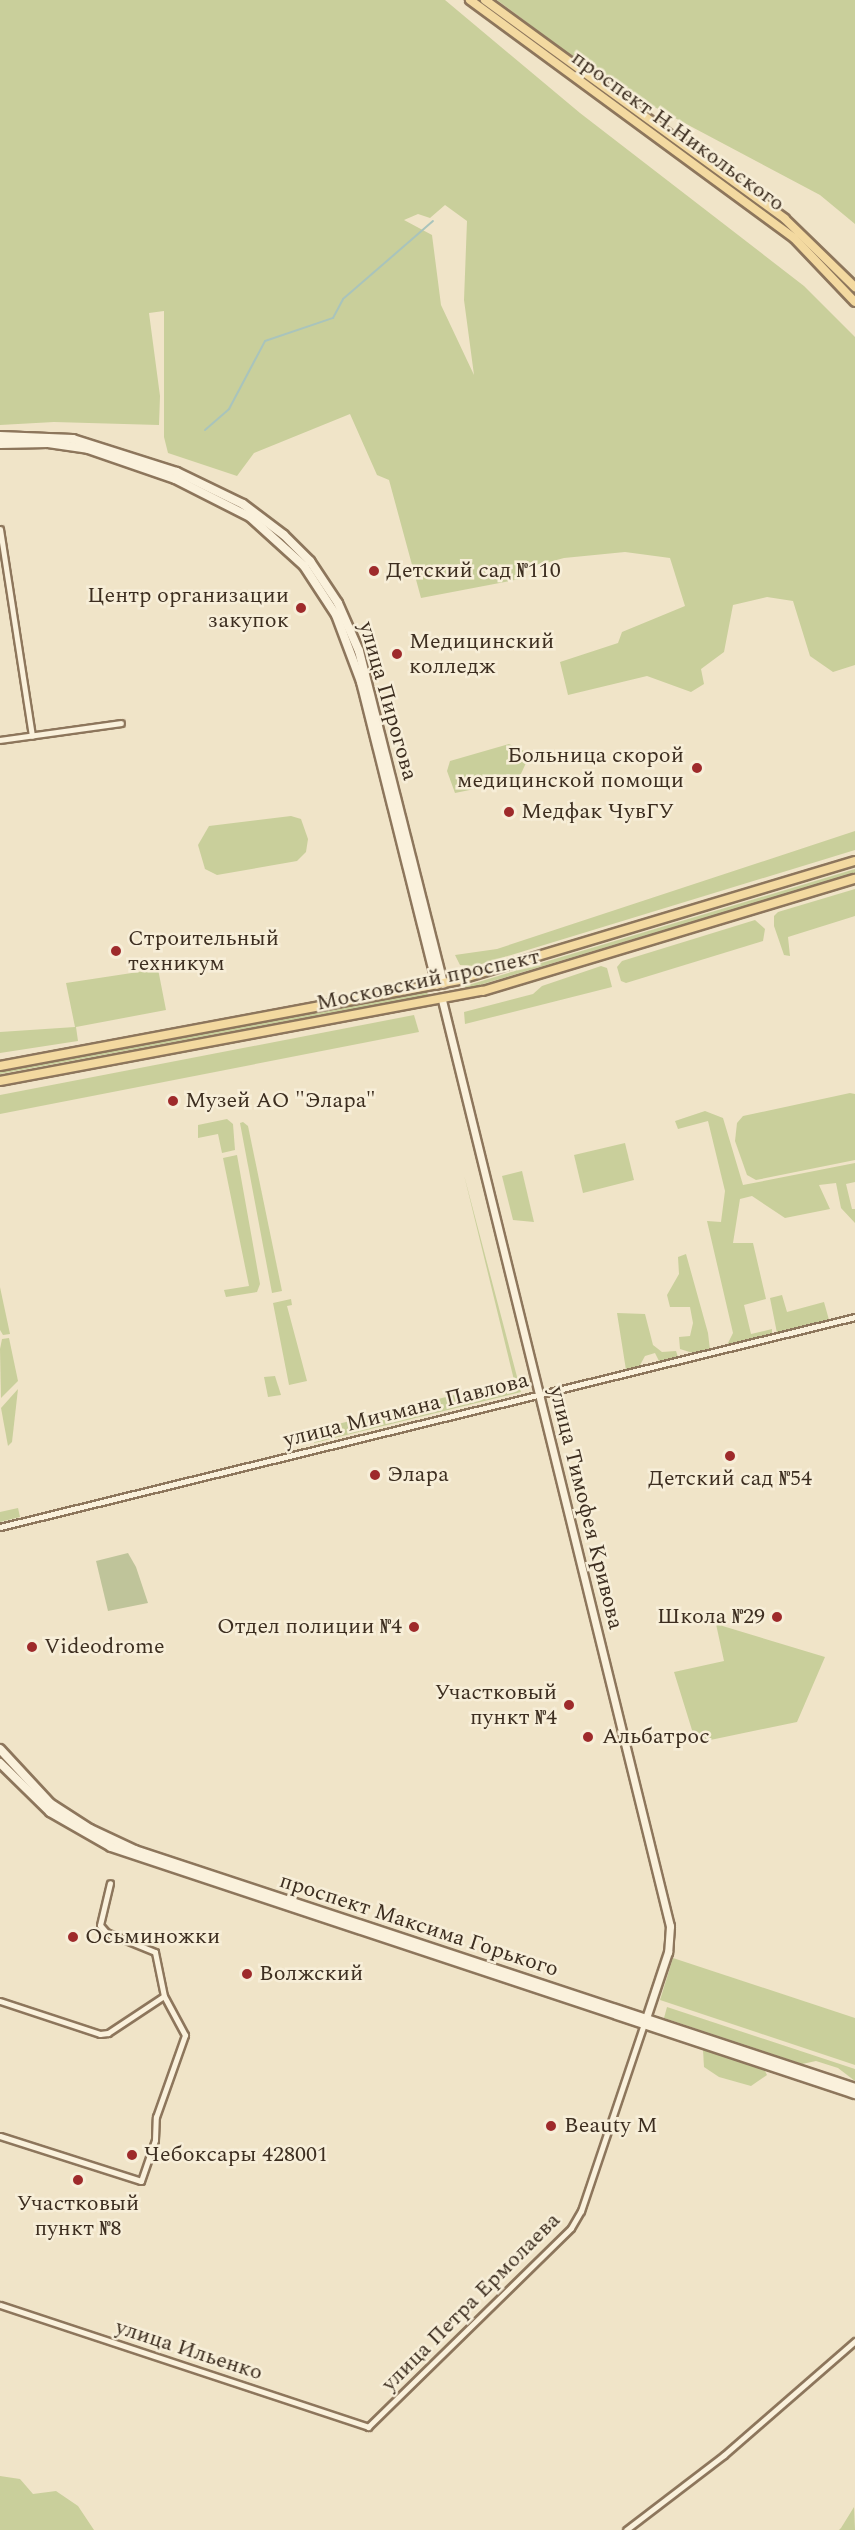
<!DOCTYPE html>
<html>
<head>
<meta charset="utf-8">
<style>
  body { margin:0 }
  #map { position:relative; width:855px; height:2530px; overflow:hidden; background:#f0e4c8; font-family:Spectral,serif }
  div>[style] { position:absolute }
  .green>* { inset:0; background:#c9cf9b }
  .cemetery>* { inset:0; background:#bfc49a }
  .stream>* { height:2px; margin:-1px; padding:0 1px; transform-origin:1px; border-radius:1px; background:#a9c4bc }
  .roads { filter:drop-shadow(2px 0 #8d765c) drop-shadow(-2px 0 #8d765c) drop-shadow(0 2px #8d765c) drop-shadow(0 -2px #8d765c) }
  .minor>* { height:5px; margin:-2.5px; padding:0 2.5px; transform-origin:2.5px; border-radius:2.5px; background:#faf1dc }
  .tertiary>* { height:7px; margin:-3.5px; padding:0 3.5px; transform-origin:3.5px; border-radius:3.5px; background:#faf1dc }
  .secondary>* { height:8px; margin:-4px; padding:0 4px; transform-origin:4px; border-radius:4px; background:#faf1dc }
  .primary>* { height:8px; margin:-4px; padding:0 4px; transform-origin:4px; border-radius:4px; background:#f3d9a0 }
  .dots>* { width:16px; height:16px; translate:-50% -50%; box-sizing:border-box; border:3px solid #f7eed8; border-radius:50% }
  span { translate:-50% -50%; white-space:nowrap; text-align:center; line-height:1.15; -webkit-text-stroke:5px #f7eed8; paint-order:stroke }
  .street-label { font-size:22px; color:#3d2e20 }
  .poi-label { font-size:22px; color:#3d2e20 }
  .left { translate:0 -50%; text-align:left }
  .right { translate:-100% -50%; text-align:right }
</style>
</head>
<body>
<div id="map">
  <div class="green">
    <div style="clip-path:polygon(evenodd,0 0,445px 0,580px 113px,804px 286px,855px 337px,855px 665px,833px 672px,810px 656px,793px 601px,767px 597px,733px 605px,724px 652px,701px 669px,704px 684px,691px 692px,647px 676px,568px 695px,560px 662px,618px 643px,622px 632px,685px 606px,670px 558px,625px 552px,564px 558px,523px 569px,520px 579px,421px 598px,389px 480px,377px 475px,350px 414px,254px 453px,237px 476px,168px 453px,164px 437px,164px 311px,149px 313px,160px 396px,159px 425px,54px 422px,0 425px,0 0,445px 205px,467px 221px,464px 300px,474px 375px,441px 305px,432px 235px,404px 220px,418px 214px,430px 218px,445px 205px)"></div>
    <div style="clip-path:polygon(497px 0,855px 0,855px 224px,820px 195px,643px 101px,569px 54px)"></div>
    <div style="clip-path:polygon(509px 744px,524px 751px,526px 763px,518px 780px,455px 793px,447px 771px,450px 761px)"></div>
    <div style="clip-path:polygon(291px 816px,301px 819px,308px 839px,306px 852px,297px 861px,217px 875px,205px 869px,198px 845px,209px 826px)"></div>
    <div style="clip-path:polygon(855px 831px,855px 850px,475px 966px,460px 965px,455px 955px,497px 949px)"></div>
    <div style="clip-path:polygon(855px 869px,855px 873px,466px 989px,465px 986px)"></div>
    <div style="clip-path:polygon(855px 889px,855px 916px,788px 937px,790px 956px,784px 955px,774px 926px,774px 916px,778px 912px)"></div>
    <div style="clip-path:polygon(755px 920px,765px 929px,763px 941px,626px 983px,621px 981px,617px 967px,622px 961px)"></div>
    <div style="clip-path:polygon(601px 966px,607px 968px,612px 987px,465px 1024px,464px 1012px,533px 994px,542px 986px)"></div>
    <div style="clip-path:polygon(158px 969px,166px 1010px,76px 1027px,78px 1041px,0 1053px,0 1032px,75px 1027px,66px 983px)"></div>
    <div style="clip-path:polygon(427px 992px,428px 995px,0 1074px,0 1071px)"></div>
    <div style="clip-path:polygon(414px 1015px,419px 1032px,0 1114px,0 1095px)"></div>
    <div style="clip-path:polygon(850px 1093px,855px 1094px,855px 1160px,756px 1180px,747px 1175px,735px 1141px,737px 1123px,743px 1116px)"></div>
    <div style="clip-path:polygon(705px 1111px,723px 1118px,743px 1185px,855px 1163px,855px 1182px,846px 1184px,852px 1209px,855px 1209px,855px 1223px,841px 1208px,836px 1183px,819px 1185px,830px 1209px,785px 1218px,752px 1196px,740px 1199px,733px 1243px,753px 1243px,766px 1299px,744px 1305px,751px 1334px,772px 1329px,772px 1334px,726px 1347px,733px 1333px,707px 1221px,721px 1222px,725px 1191px,708px 1121px,678px 1129px,675px 1121px)"></div>
    <div style="clip-path:polygon(227px 1119px,233px 1124px,235px 1150px,222px 1153px,218px 1134px,198px 1138px,198px 1125px)"></div>
    <div style="clip-path:polygon(243px 1122px,248px 1126px,282px 1291px,272px 1293px,240px 1123px)"></div>
    <div style="clip-path:polygon(625px 1143px,634px 1180px,583px 1193px,574px 1155px)"></div>
    <div style="clip-path:polygon(237px 1155px,260px 1284px,257px 1292px,226px 1297px,224px 1290px,249px 1286px,223px 1158px)"></div>
    <div style="clip-path:polygon(522px 1171px,534px 1222px,513px 1220px,502px 1176px)"></div>
    <div style="clip-path:polygon(464px 1175px,521px 1392px,314px 1443px,314px 1430px,514px 1380px)"></div>
    <div style="clip-path:polygon(686px 1254px,708px 1333px,710px 1350px,696px 1354px,680px 1349px,679px 1337px,690px 1336px,693px 1323px,690px 1307px,670px 1307px,667px 1295px,679px 1274px,678px 1257px)"></div>
    <div style="clip-path:polygon(0 1287px,10px 1334px,3px 1335px,0 1330px)"></div>
    <div style="clip-path:polygon(782px 1295px,787px 1312px,824px 1302px,829px 1320px,777px 1333px,770px 1298px)"></div>
    <div style="clip-path:polygon(291px 1299px,292px 1305px,287px 1306px,307px 1381px,289px 1385px,273px 1303px)"></div>
    <div style="clip-path:polygon(617px 1313px,645px 1314px,653px 1345px,662px 1352px,676px 1351px,678px 1357px,659px 1361px,655px 1353px,645px 1356px,639px 1367px,626px 1370px)"></div>
    <div style="clip-path:polygon(9px 1338px,18px 1381px,1px 1398px,0 1349px,2px 1339px)"></div>
    <div style="clip-path:polygon(275px 1376px,281px 1395px,268px 1397px,264px 1377px)"></div>
    <div style="clip-path:polygon(18px 1389px,12px 1442px,8px 1446px,1px 1408px)"></div>
    <div style="clip-path:polygon(18px 1508px,20px 1517px,0 1522px,0 1512px)"></div>
    <div style="clip-path:polygon(716px 1624px,825px 1657px,797px 1722px,696px 1743px,674px 1672px,724px 1661px)"></div>
    <div style="clip-path:polygon(673px 1958px,855px 2018px,855px 2065px,660px 2000px)"></div>
    <div style="clip-path:polygon(667px 2007px,855px 2069px,855px 2081px,838px 2068px,816px 2061px,802px 2064px,664px 2018px)"></div>
    <div style="clip-path:polygon(703px 2050px,764px 2069px,767px 2075px,751px 2086px,719px 2077px,704px 2067px)"></div>
    <div style="clip-path:polygon(0 2476px,20px 2479px,33px 2494px,56px 2491px,78px 2506px,94px 2530px,0 2530px)"></div>
    <div style="clip-path:polygon(854px 2507px,855px 2530px,839px 2530px,841px 2528px)"></div>
  </div>
  <div class="cemetery">
    <div style="clip-path:polygon(128px 1553px,136px 1567px,148px 1603px,108px 1611px,96px 1561px)"></div>
  </div>
  <div class="stream">
    <div style="left:205px;top:430px;width:32px;rotate:-41deg"></div>
    <div style="left:229px;top:409px;width:77px;rotate:-62.1deg"></div>
    <div style="left:265px;top:341px;width:72px;rotate:-18.7deg"></div>
    <div style="left:333px;top:318px;width:21px;rotate:-62deg"></div>
    <div style="left:343px;top:299px;width:119px;rotate:-40.9deg"></div>
  </div>
  <div class="roads">
    <div class="minor">
      <div style="left:0;top:529px;width:209px;rotate:81.2deg"></div>
      <div style="left:0;top:740px;width:122px;rotate:-8deg"></div>
      <div style="left:0;top:1527px;width:880px;rotate:-13.8deg"></div>
      <div style="left:0;top:2001px;width:105px;rotate:18.3deg"></div>
      <div style="left:100px;top:2034px;width:8px;rotate:-7deg"></div>
      <div style="left:108px;top:2033px;width:67px;rotate:-33.5deg"></div>
      <div style="left:0;top:2136px;width:148px;rotate:17.7deg"></div>
      <div style="left:141px;top:2181px;width:43px;rotate:-71.1deg"></div>
      <div style="left:155px;top:2140px;width:23px;rotate:-88deg"></div>
      <div style="left:156px;top:2117px;width:87px;rotate:-70.5deg"></div>
      <div style="left:185px;top:2035px;width:44px;rotate:-118.3deg"></div>
      <div style="left:164px;top:1996px;width:45px;rotate:-101.6deg"></div>
      <div style="left:155px;top:1952px;width:53px;rotate:-157.8deg"></div>
      <div style="left:106px;top:1932px;width:9px;rotate:-131deg"></div>
      <div style="left:100px;top:1925px;width:43px;rotate:-76.6deg"></div>
      <div style="left:0;top:2305px;width:388px;rotate:18.3deg"></div>
      <div style="left:368px;top:2427px;width:284px;rotate:-44.4deg"></div>
      <div style="left:571px;top:2228px;width:20px;rotate:-60deg"></div>
      <div style="left:581px;top:2211px;width:197px;rotate:-71.4deg"></div>
      <div style="left:626px;top:2530px;width:123px;rotate:-37.4deg"></div>
      <div style="left:724px;top:2455px;width:174px;rotate:-41deg"></div>
    </div>
    <div class="tertiary">
      <div style="left:442px;top:1000px;width:954px;rotate:76.17deg"></div>
      <div style="left:670px;top:1926px;width:26px;rotate:94deg"></div>
      <div style="left:668px;top:1952px;width:70px;rotate:108.4deg"></div>
    </div>
    <div class="secondary">
      <div style="left:0;top:436px;width:73px;rotate:2.4deg"></div>
      <div style="left:73px;top:439px;width:109px;rotate:17.6deg"></div>
      <div style="left:177px;top:472px;width:73px;rotate:25.9deg"></div>
      <div style="left:243px;top:504px;width:51px;rotate:37.1deg"></div>
      <div style="left:284px;top:535px;width:37px;rotate:45deg"></div>
      <div style="left:310px;top:561px;width:50px;rotate:56.3deg"></div>
      <div style="left:338px;top:603px;width:52px;rotate:66.4deg"></div>
      <div style="left:359px;top:651px;width:343px;rotate:75.8deg"></div>
      <div style="left:0;top:444px;width:48px;rotate:-1.2deg"></div>
      <div style="left:48px;top:443px;width:40px;rotate:8.5deg"></div>
      <div style="left:88px;top:449px;width:92px;rotate:19deg"></div>
      <div style="left:175px;top:479px;width:84px;rotate:26.9deg"></div>
      <div style="left:250px;top:517px;width:73px;rotate:42.2deg"></div>
      <div style="left:304px;top:566px;width:59px;rotate:56.9deg"></div>
      <div style="left:336px;top:615px;width:72px;rotate:69.5deg"></div>
      <div style="left:361px;top:682px;width:312px;rotate:75.9deg"></div>
      <div style="left:0;top:1749px;width:74px;rotate:47.2deg"></div>
      <div style="left:50px;top:1803px;width:48px;rotate:33deg"></div>
      <div style="left:90px;top:1829px;width:50px;rotate:25deg"></div>
      <div style="left:135px;top:1850px;width:758px;rotate:18.29deg"></div>
      <div style="left:0;top:1763px;width:70px;rotate:44.4deg"></div>
      <div style="left:50px;top:1812px;width:70px;rotate:29.8deg"></div>
      <div style="left:111px;top:1847px;width:784px;rotate:18.37deg"></div>
    </div>
    <div class="primary">
      <div style="left:470px;top:0;width:402px;rotate:36.3deg"></div>
      <div style="left:794px;top:238px;width:88px;rotate:46.4deg"></div>
      <div style="left:485px;top:0;width:371px;rotate:36.1deg"></div>
      <div style="left:785px;top:219px;width:98px;rotate:44.2deg"></div>
      <div style="left:0;top:1066px;width:466px;rotate:-10.6deg"></div>
      <div style="left:458px;top:980px;width:414px;rotate:-16.7deg"></div>
      <div style="left:0;top:1081px;width:491px;rotate:-10.6deg"></div>
      <div style="left:483px;top:991px;width:388px;rotate:-16.8deg"></div>
    </div>
  </div>
  <div class="dots">
    <div style="left:374px;top:571px;background:#9e2a2b"></div>
    <div style="left:301px;top:608px;background:#9e2a2b"></div>
    <div style="left:397px;top:654px;background:#9e2a2b"></div>
    <div style="left:697px;top:768px;background:#9e2a2b"></div>
    <div style="left:509px;top:812px;background:#9e2a2b"></div>
    <div style="left:116px;top:951px;background:#9e2a2b"></div>
    <div style="left:173px;top:1101px;background:#9e2a2b"></div>
    <div style="left:730px;top:1456px;background:#9e2a2b"></div>
    <div style="left:375px;top:1475px;background:#9e2a2b"></div>
    <div style="left:777px;top:1617px;background:#9e2a2b"></div>
    <div style="left:414px;top:1627px;background:#9e2a2b"></div>
    <div style="left:32px;top:1647px;background:#9e2a2b"></div>
    <div style="left:569px;top:1705px;background:#9e2a2b"></div>
    <div style="left:588px;top:1737px;background:#9e2a2b"></div>
    <div style="left:73px;top:1937px;background:#9e2a2b"></div>
    <div style="left:247px;top:1974px;background:#9e2a2b"></div>
    <div style="left:551px;top:2126px;background:#9e2a2b"></div>
    <div style="left:132px;top:2155px;background:#9e2a2b"></div>
    <div style="left:78px;top:2180px;background:#9e2a2b"></div>
  </div>
  <div class="street-label">
    <span style="left:678px;top:131px;rotate:36deg">проспект Н.Никольского</span>
    <span style="left:388px;top:701px;rotate:74deg">улица Пирогова</span>
    <span style="left:428px;top:980px;rotate:-12deg">Московский проспект</span>
    <span style="left:406px;top:1410px;rotate:-14deg">улица Мичмана Павлова</span>
    <span style="left:586px;top:1508px;rotate:76deg">улица Тимофея Кривова</span>
    <span style="left:419px;top:1925px;rotate:18deg">проспект Максима Горького</span>
    <span style="left:471px;top:2302px;rotate:-45deg">улица Петра Ермолаева</span>
    <span style="left:189px;top:2350px;rotate:18deg">улица Ильенко</span>
  </div>
  <div class="poi-label">
    <span class="left" style="left:386px;top:571px">Детский сад №110</span>
    <span class="right" style="left:289px;top:608px">Центр организации<br>закупок</span>
    <span class="left" style="left:409px;top:654px">Медицинский<br>колледж</span>
    <span class="right" style="left:684px;top:768px">Больница скорой<br>медицинской помощи</span>
    <span class="left" style="left:521px;top:812px">Медфак ЧувГУ</span>
    <span class="left" style="left:128px;top:951px">Строительный<br>техникум</span>
    <span class="left" style="left:185px;top:1101px">Музей АО "Элара"</span>
    <span class="left" style="left:387px;top:1475px">Элара</span>
    <span style="left:730px;top:1479px">Детский сад №54</span>
    <span class="right" style="left:765px;top:1617px">Школа №29</span>
    <span class="right" style="left:402px;top:1627px">Отдел полиции №4</span>
    <span class="left" style="left:44px;top:1647px">Videodrome</span>
    <span class="right" style="left:557px;top:1705px">Участковый<br>пункт №4</span>
    <span class="left" style="left:602px;top:1737px">Альбатрос</span>
    <span class="left" style="left:85px;top:1937px">Осьминожки</span>
    <span class="left" style="left:259px;top:1974px">Волжский</span>
    <span class="left" style="left:564px;top:2126px">Beauty M</span>
    <span class="left" style="left:144px;top:2155px">Чебоксары 428001</span>
    <span style="left:78px;top:2216px">Участковый<br>пункт №8</span>
  </div>
</div>
</body>
</html>
